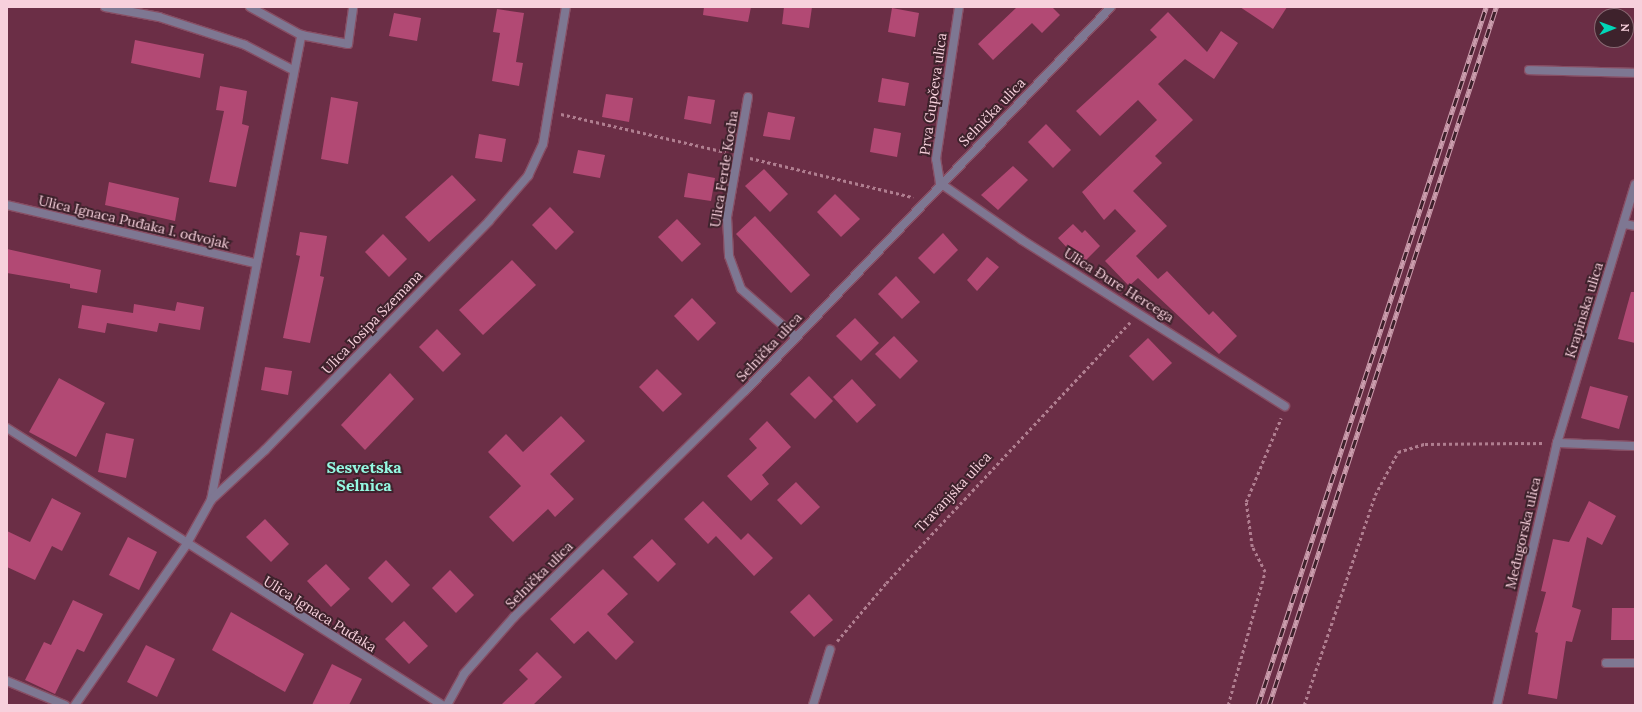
<!DOCTYPE html>
<html>
<head>
<meta charset="utf-8">
<style>
  body { margin:0 }
  #map { position:relative; width:1642px; height:712px; overflow:hidden; background:#6b2e46; font-family:Lora,serif }
  div>[style] { position:absolute }
  .building>* { inset:0; background:#b24974 }
  .path>* { height:2.5px; margin-top:-1.25px; transform-origin:0; background:repeating-linear-gradient(90deg,#b07e90 0 3px,transparent 0 6px) }
  .roads { filter:drop-shadow(1px 0 #874e64) drop-shadow(-1px 0 #874e64) drop-shadow(0 1px #874e64) drop-shadow(0 -1px #874e64) }
  .service>* { height:8px; margin:-4px; padding:0 4px; transform-origin:4px; border-radius:4px; background:#7e7792 }
  .minor>* { height:8px; margin:-4px; padding:0 4px; transform-origin:4px; border-radius:4px; background:#7e7792 }
  .tertiary>* { height:8px; margin:-4px; padding:0 4px; transform-origin:4px; border-radius:4px; background:#7e7792 }
  .rail>* { height:4.5px; margin-top:-2.25px; transform-origin:0; background:repeating-linear-gradient(90deg,#3e222c 0 9px,#cb9dad 0 18px); box-sizing:border-box; border-block:1px solid #cb9dad }
  span { translate:-50% -50%; white-space:nowrap; text-align:center; line-height:1.15; -webkit-text-stroke:4px #3e222c; paint-order:stroke }
  .street-label { font-size:14px; color:#f7d0dc }
  .quarter-label { font-size:16px; color:#95f9e2; font-weight:700 }
  .frame { position:absolute; inset:0; border:8px solid #f7d0dc; pointer-events:none }
  .north { position:absolute; left:1594px; top:8px; width:40px; height:40px; box-sizing:border-box; background:#3e222c; border:1px solid #886872; border-radius:50%; rotate:89deg; font-size:11px; font-weight:700; line-height:16px; text-align:center; color:#f7d0dc }
  .north::after { content:''; display:block; margin:auto; width:14px; height:18px; background:#01d5b7; clip-path:polygon(50% 0,100% 100%,50% 72%,0 100%) }
</style>
</head>
<body>
<div id="map">
  <div class="building">
    <div style="clip-path:polygon(704px 7px,751px 7px,748px 22px,703px 15px)"></div>
    <div style="clip-path:polygon(784px 7px,812px 7px,809px 28px,782px 24px)"></div>
    <div style="clip-path:polygon(1017px 7px,1052px 7px,1060px 15px,1042px 33px,1032px 23px,993px 60px,978px 44px)"></div>
    <div style="clip-path:polygon(1240px 7px,1287px 7px,1273px 29px)"></div>
    <div style="clip-path:polygon(892px 8px,919px 13px,915px 37px,888px 32px)"></div>
    <div style="clip-path:polygon(497px 9px,524px 13px,516px 62px,523px 63px,519px 86px,492px 81px,500px 33px,493px 32px)"></div>
    <div style="clip-path:polygon(1168px 12px,1207px 52px,1221px 31px,1238px 43px,1214px 79px,1185px 59px,1158px 84px,1193px 120px,1155px 156px,1162px 163px,1133px 191px,1167px 226px,1136px 256px,1158px 279px,1167px 271px,1209px 315px,1213px 311px,1237px 336px,1219px 354px,1138px 278px,1129px 286px,1105px 261px,1136px 231px,1115px 209px,1104px 220px,1082px 192px,1157px 120px,1138px 100px,1100px 136px,1076px 111px,1157px 37px,1150px 30px)"></div>
    <div style="clip-path:polygon(394px 13px,421px 18px,417px 41px,389px 36px)"></div>
    <div style="clip-path:polygon(135px 40px,204px 54px,200px 78px,131px 63px)"></div>
    <div style="clip-path:polygon(882px 78px,909px 83px,905px 106px,878px 102px)"></div>
    <div style="clip-path:polygon(220px 86px,247px 91px,242px 124px,249px 126px,236px 187px,209px 182px,224px 111px,216px 110px)"></div>
    <div style="clip-path:polygon(606px 94px,633px 98px,629px 122px,602px 117px)"></div>
    <div style="clip-path:polygon(688px 96px,715px 100px,711px 124px,684px 119px)"></div>
    <div style="clip-path:polygon(331px 97px,358px 102px,348px 164px,321px 159px)"></div>
    <div style="clip-path:polygon(768px 112px,795px 117px,790px 140px,763px 136px)"></div>
    <div style="clip-path:polygon(1046px 124px,1071px 150px,1053px 168px,1028px 142px)"></div>
    <div style="clip-path:polygon(874px 128px,901px 133px,897px 157px,870px 152px)"></div>
    <div style="clip-path:polygon(479px 134px,506px 139px,502px 162px,475px 158px)"></div>
    <div style="clip-path:polygon(578px 150px,605px 155px,600px 178px,573px 173px)"></div>
    <div style="clip-path:polygon(1013px 166px,1028px 180px,998px 210px,981px 195px)"></div>
    <div style="clip-path:polygon(764px 169px,788px 194px,770px 212px,745px 186px)"></div>
    <div style="clip-path:polygon(688px 173px,715px 178px,711px 201px,684px 197px)"></div>
    <div style="clip-path:polygon(452px 175px,476px 200px,429px 242px,405px 217px)"></div>
    <div style="clip-path:polygon(109px 182px,179px 198px,175px 221px,105px 205px)"></div>
    <div style="clip-path:polygon(835px 194px,860px 219px,841px 237px,817px 212px)"></div>
    <div style="clip-path:polygon(550px 207px,574px 232px,556px 250px,532px 225px)"></div>
    <div style="clip-path:polygon(755px 216px,810px 275px,791px 293px,736px 234px)"></div>
    <div style="clip-path:polygon(677px 219px,701px 244px,682px 262px,658px 237px)"></div>
    <div style="clip-path:polygon(1073px 224px,1082px 233px,1085px 230px,1100px 246px,1082px 264px,1058px 238px)"></div>
    <div style="clip-path:polygon(300px 232px,327px 236px,320px 276px,324px 277px,310px 343px,283px 338px,300px 256px,296px 255px)"></div>
    <div style="clip-path:polygon(943px 233px,958px 250px,934px 274px,918px 258px)"></div>
    <div style="clip-path:polygon(383px 234px,407px 259px,389px 277px,365px 252px)"></div>
    <div style="clip-path:polygon(7px 249px,101px 270px,97px 293px,70px 288px,70px 284px,7px 273px)"></div>
    <div style="clip-path:polygon(987px 257px,999px 267px,977px 291px,967px 280px)"></div>
    <div style="clip-path:polygon(512px 260px,536px 285px,483px 335px,459px 310px)"></div>
    <div style="clip-path:polygon(896px 276px,920px 302px,902px 319px,878px 294px)"></div>
    <div style="clip-path:polygon(1631px 292px,1635px 292px,1635px 343px,1618px 339px)"></div>
    <div style="clip-path:polygon(692px 298px,716px 323px,698px 341px,674px 316px)"></div>
    <div style="clip-path:polygon(177px 302px,204px 307px,200px 330px,159px 323px,157px 332px,107px 323px,105px 333px,78px 328px,82px 305px,133px 313px,134px 304px,175px 311px)"></div>
    <div style="clip-path:polygon(855px 318px,879px 343px,861px 361px,836px 336px)"></div>
    <div style="clip-path:polygon(437px 329px,461px 354px,443px 372px,419px 347px)"></div>
    <div style="clip-path:polygon(894px 336px,918px 361px,900px 379px,875px 354px)"></div>
    <div style="clip-path:polygon(1148px 338px,1172px 363px,1153px 381px,1129px 356px)"></div>
    <div style="clip-path:polygon(265px 367px,292px 371px,288px 395px,261px 390px)"></div>
    <div style="clip-path:polygon(657px 369px,682px 394px,663px 412px,639px 387px)"></div>
    <div style="clip-path:polygon(390px 373px,414px 399px,365px 450px,341px 425px)"></div>
    <div style="clip-path:polygon(809px 376px,833px 401px,815px 419px,790px 394px)"></div>
    <div style="clip-path:polygon(59px 378px,105px 403px,76px 457px,29px 432px)"></div>
    <div style="clip-path:polygon(852px 379px,876px 405px,857px 423px,833px 397px)"></div>
    <div style="clip-path:polygon(1590px 386px,1628px 396px,1619px 429px,1581px 418px)"></div>
    <div style="clip-path:polygon(561px 416px,585px 441px,550px 474px,574px 499px,555px 517px,548px 509px,513px 542px,489px 517px,521px 486px,488px 452px,506px 434px,523px 452px)"></div>
    <div style="clip-path:polygon(767px 421px,791px 447px,762px 475px,769px 484px,751px 501px,727px 476px,757px 448px,749px 439px)"></div>
    <div style="clip-path:polygon(106px 433px,134px 439px,126px 478px,98px 472px)"></div>
    <div style="clip-path:polygon(796px 482px,820px 507px,801px 525px,777px 500px)"></div>
    <div style="clip-path:polygon(52px 498px,81px 513px,62px 551px,52px 546px,35px 580px,7px 567px,7px 531px,30px 542px)"></div>
    <div style="clip-path:polygon(703px 501px,741px 540px,748px 533px,773px 558px,754px 576px,716px 536px,708px 544px,684px 519px)"></div>
    <div style="clip-path:polygon(1589px 501px,1616px 516px,1602px 545px,1587px 537px,1572px 607px,1581px 610px,1572px 642px,1566px 641px,1557px 699px,1528px 694px,1538px 633px,1535px 632px,1546px 592px,1541px 591px,1553px 539px,1569px 542px)"></div>
    <div style="clip-path:polygon(265px 519px,289px 544px,271px 562px,246px 537px)"></div>
    <div style="clip-path:polygon(128px 537px,157px 552px,139px 590px,109px 575px)"></div>
    <div style="clip-path:polygon(652px 539px,676px 564px,658px 582px,633px 557px)"></div>
    <div style="clip-path:polygon(386px 560px,410px 585px,392px 603px,368px 578px)"></div>
    <div style="clip-path:polygon(326px 564px,350px 589px,331px 607px,307px 581px)"></div>
    <div style="clip-path:polygon(603px 569px,628px 594px,607px 614px,634px 642px,616px 660px,588px 631px,574px 644px,550px 619px)"></div>
    <div style="clip-path:polygon(450px 570px,474px 595px,456px 613px,432px 588px)"></div>
    <div style="clip-path:polygon(809px 594px,833px 620px,814px 637px,790px 612px)"></div>
    <div style="clip-path:polygon(73px 600px,103px 614px,84px 652px,77px 649px,55px 694px,25px 680px,44px 642px,51px 645px)"></div>
    <div style="clip-path:polygon(1612px 608px,1635px 608px,1635px 640px,1611px 640px)"></div>
    <div style="clip-path:polygon(231px 612px,304px 654px,285px 692px,212px 650px)"></div>
    <div style="clip-path:polygon(404px 621px,428px 646px,409px 664px,385px 639px)"></div>
    <div style="clip-path:polygon(146px 645px,175px 659px,157px 697px,127px 682px)"></div>
    <div style="clip-path:polygon(537px 652px,562px 677px,533px 705px,501px 705px,528px 679px,519px 670px)"></div>
    <div style="clip-path:polygon(332px 664px,362px 679px,349px 705px,312px 705px)"></div>
  </div>
  <div class="path">
    <div style="left:561px;top:114px;width:169px;rotate:13deg"></div>
    <div style="left:750px;top:158px;width:168px;rotate:13.5deg"></div>
    <div style="left:837px;top:641px;width:76px;rotate:-49.8deg"></div>
    <div style="left:886px;top:583px;width:357px;rotate:-46.9deg"></div>
    <div style="left:1228px;top:705px;width:138px;rotate:-74.5deg"></div>
    <div style="left:1265px;top:572px;width:28px;rotate:-117deg"></div>
    <div style="left:1252px;top:547px;width:45px;rotate:-97.6deg"></div>
    <div style="left:1246px;top:502px;width:91px;rotate:-67.4deg"></div>
    <div style="left:1304px;top:705px;width:222px;rotate:-71.3deg"></div>
    <div style="left:1375px;top:495px;width:49px;rotate:-61.9deg"></div>
    <div style="left:1398px;top:452px;width:28px;rotate:-17deg"></div>
    <div style="left:1425px;top:444px;width:120px;rotate:-0.5deg"></div>
  </div>
  <div class="roads">
    <div class="service">
      <div style="left:1529px;top:70px;width:106px;rotate:1.6deg"></div>
      <div style="left:1624px;top:224px;width:11px;rotate:10deg"></div>
    </div>
    <div class="minor">
      <div style="left:105px;top:7px;width:55px;rotate:10.5deg"></div>
      <div style="left:159px;top:17px;width:90px;rotate:18deg"></div>
      <div style="left:245px;top:45px;width:54px;rotate:27.5deg"></div>
      <div style="left:250px;top:7px;width:58px;rotate:28.8deg"></div>
      <div style="left:301px;top:35px;width:48px;rotate:10.8deg"></div>
      <div style="left:348px;top:44px;width:37px;rotate:-82deg"></div>
      <div style="left:748px;top:97px;width:122px;rotate:99.9deg"></div>
      <div style="left:727px;top:217px;width:39px;rotate:87deg"></div>
      <div style="left:729px;top:256px;width:35px;rotate:70deg"></div>
      <div style="left:741px;top:289px;width:73px;rotate:41.1deg"></div>
      <div style="left:940px;top:183px;width:100px;rotate:34.8deg"></div>
      <div style="left:1022px;top:240px;width:311px;rotate:32.3deg"></div>
      <div style="left:7px;top:205px;width:255px;rotate:13.2deg"></div>
      <div style="left:7px;top:428px;width:516px;rotate:32.49deg"></div>
      <div style="left:1557px;top:443px;width:78px;rotate:2.2deg"></div>
      <div style="left:211px;top:500px;width:474px;rotate:-79deg"></div>
      <div style="left:1606px;top:663px;width:29px"></div>
      <div style="left:7px;top:681px;width:63px;rotate:22.5deg"></div>
      <div style="left:75px;top:705px;width:195px;rotate:-55.2deg"></div>
      <div style="left:186px;top:545px;width:51px;rotate:-60.9deg"></div>
      <div style="left:211px;top:500px;width:74px;rotate:-42.8deg"></div>
      <div style="left:265px;top:450px;width:320px;rotate:-45.6deg"></div>
      <div style="left:489px;top:221px;width:60px;rotate:-49.1deg"></div>
      <div style="left:528px;top:176px;width:35px;rotate:-65deg"></div>
      <div style="left:543px;top:144px;width:139px;rotate:-80.5deg"></div>
      <div style="left:813px;top:705px;width:58px;rotate:-72.8deg"></div>
      <div style="left:1497px;top:705px;width:269px;rotate:-77.1deg"></div>
      <div style="left:1557px;top:443px;width:270px;rotate:-73.2deg"></div>
    </div>
    <div class="tertiary">
      <div style="left:940px;top:183px;width:24px;rotate:-99deg"></div>
      <div style="left:936px;top:159px;width:154px;rotate:-81.4deg"></div>
      <div style="left:447px;top:705px;width:35px;rotate:-61deg"></div>
      <div style="left:464px;top:674px;width:76px;rotate:-48.7deg"></div>
      <div style="left:514px;top:617px;width:323px;rotate:-44.4deg"></div>
      <div style="left:745px;top:391px;width:530px;rotate:-46.37deg"></div>
    </div>
  </div>
  <div class="rail">
    <div style="left:1258px;top:705px;width:734px;rotate:-71.91deg"></div>
    <div style="left:1269px;top:705px;width:734px;rotate:-71.98deg"></div>
  </div>
  <div class="street-label">
    <span style="left:933px;top:94px;rotate:-82deg">Prva Gupčeva ulica</span>
    <span style="left:992px;top:112px;rotate:-46deg">Selnička ulica</span>
    <span style="left:724px;top:169px;rotate:-81deg">Ulica Ferde Kocha</span>
    <span style="left:134px;top:222px;rotate:13deg">Ulica Ignaca Puđaka I. odvojak</span>
    <span style="left:1119px;top:285px;rotate:32deg">Ulica Đure Hercega</span>
    <span style="left:1584px;top:310px;rotate:-73deg">Krapinska ulica</span>
    <span style="left:372px;top:322px;rotate:-46deg">Ulica Josipa Szemana</span>
    <span style="left:769px;top:347px;rotate:-47deg">Selnička ulica</span>
    <span style="left:953px;top:492px;rotate:-47deg">Travanjska ulica</span>
    <span style="left:1523px;top:533px;rotate:-77deg">Međugorska ulica</span>
    <span style="left:539px;top:575px;rotate:-45deg">Selnička ulica</span>
    <span style="left:320px;top:614px;rotate:32deg">Ulica Ignaca Puđaka</span>
  </div>
  <div class="quarter-label">
    <span style="left:364px;top:476px">Sesvetska<br>Selnica</span>
  </div>
  <div class="frame"></div>
  <div class="north">N</div>
</div>
</body>
</html>
